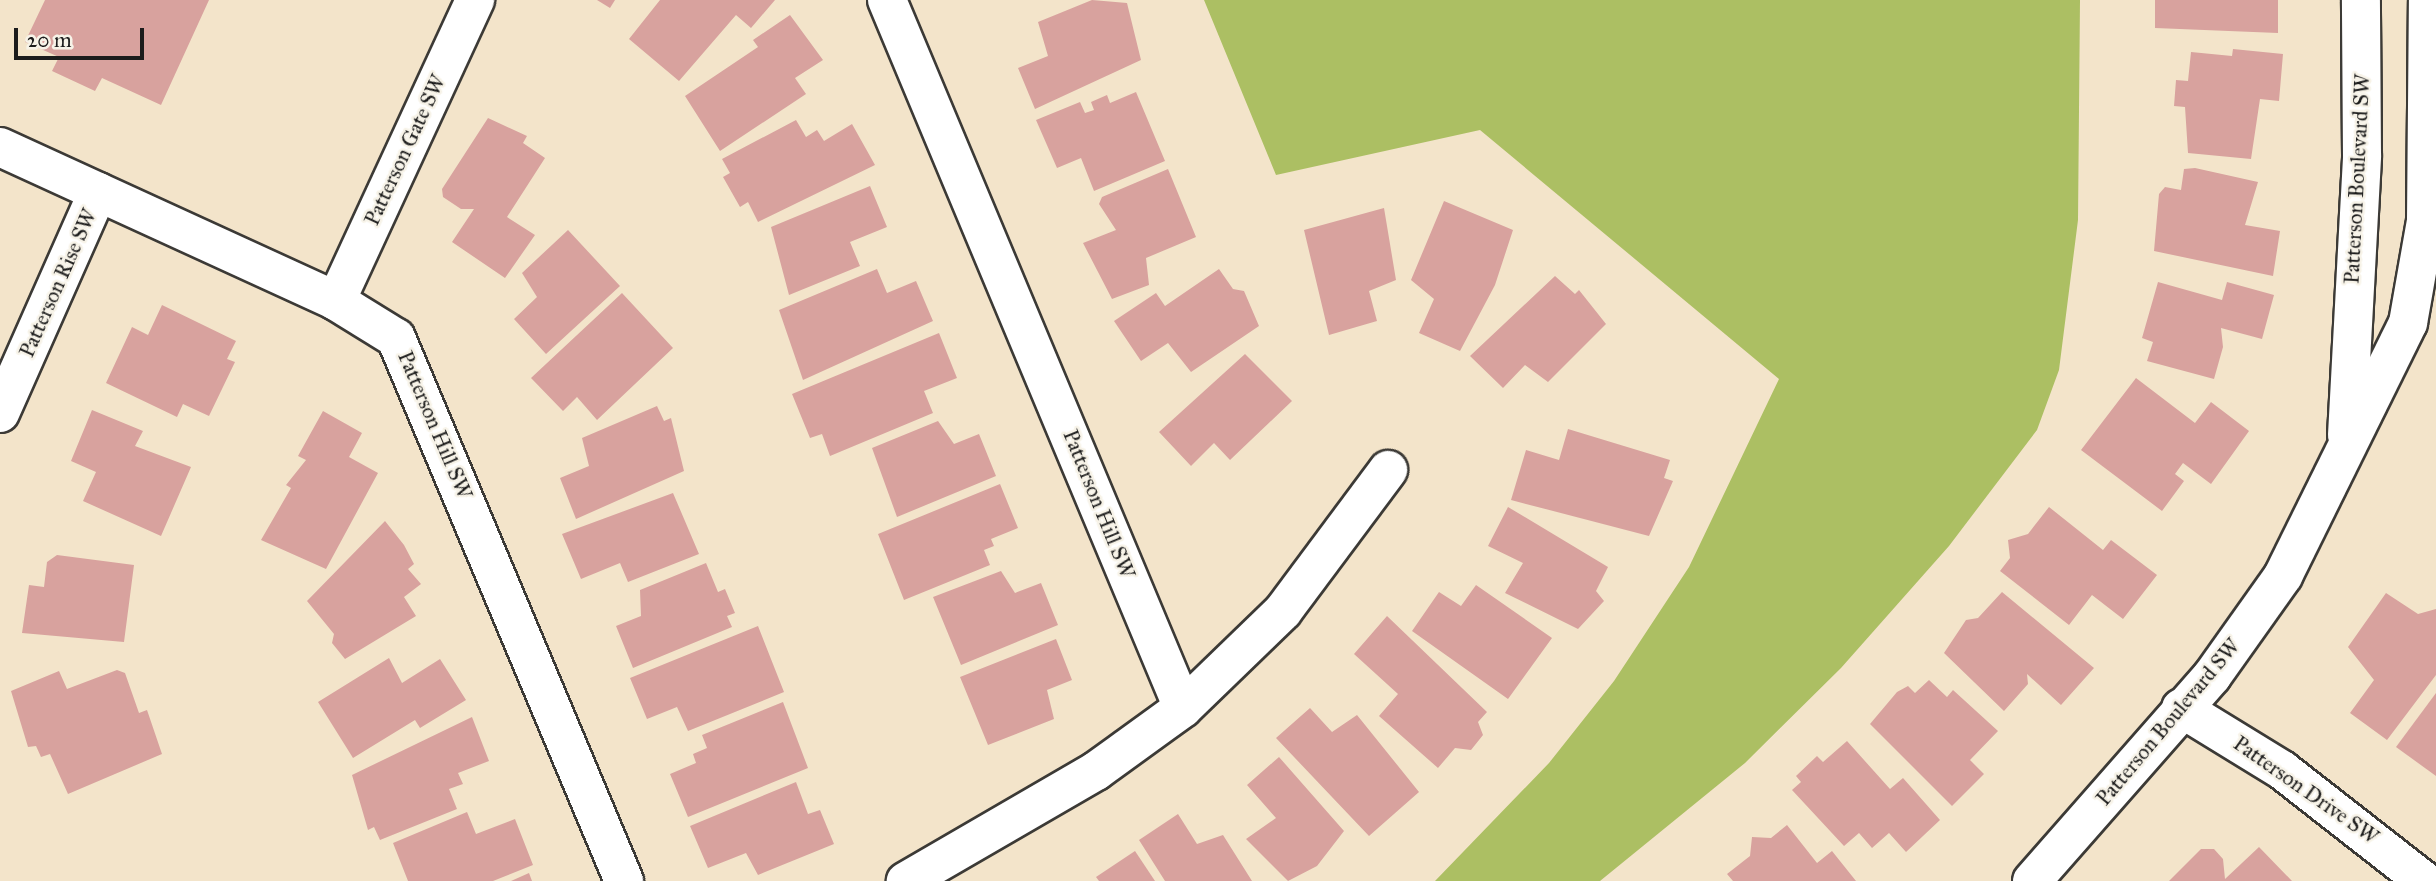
<!DOCTYPE html>
<html>
<head>
<meta charset="utf-8">
<style>
  body { margin:0 }
  #map { position:relative; width:2436px; height:881px; overflow:hidden; background:#f3e4ca; font-family:"IM FELL Great Primer",serif }
  div>[style] { position:absolute }
  .green>* { inset:0; background:#acbf63 }
  .building>* { inset:0; background:#d8a29e }
  .roads { filter:drop-shadow(2px 0 #3c3a36) drop-shadow(-2px 0 #3c3a36) drop-shadow(0 2px #3c3a36) drop-shadow(0 -2px #3c3a36) }
  .street>* { height:38px; margin:-19px; padding:0 19px; transform-origin:19px; border-radius:19px; background:#fff }
  span { translate:-50% -50%; white-space:nowrap; text-align:center; line-height:1.15; -webkit-text-stroke:5px #f7f3e8; paint-order:stroke }
  .street-label { font-size:21px; color:#1c1c1c }
  .scale { position:absolute; left:14px; top:28px; width:130px; height:32px; box-sizing:border-box; border:4px solid #1c1c1c; border-top:0; padding-left:9px; font-size:21px; line-height:24px; white-space:nowrap; color:#1c1c1c; -webkit-text-stroke:5px #f7f3e8; paint-order:stroke }
</style>
</head>
<body>
<div id="map">
  <div class="green">
    <div style="clip-path:polygon(1204px 0,2080px 0,2078px 220px,2059px 370px,2037px 430px,1949px 546px,1841px 668px,1745px 763px,1600px 881px,1435px 881px,1549px 763px,1614px 681px,1689px 567px,1779px 379px,1480px 130px,1276px 175px)"></div>
  </div>
  <div class="building">
    <div style="clip-path:polygon(45px 0,209px 0,161px 105px,102px 78px,95px 91px,52px 71px,59px 57px,25px 42px)"></div>
    <div style="clip-path:polygon(597px 0,615px 0,610px 8px)"></div>
    <div style="clip-path:polygon(660px 0,775px 0,751px 28px,736px 15px,679px 81px,629px 39px)"></div>
    <div style="clip-path:polygon(1092px 0,1127px 3px,1141px 60px,1035px 109px,1018px 68px,1048px 56px,1038px 22px)"></div>
    <div style="clip-path:polygon(2155px 0,2278px 0,2278px 33px,2155px 28px)"></div>
    <div style="clip-path:polygon(790px 15px,823px 60px,795px 78px,806px 94px,720px 151px,685px 96px,758px 47px,753px 40px)"></div>
    <div style="clip-path:polygon(2233px 49px,2283px 54px,2279px 101px,2260px 99px,2251px 159px,2188px 153px,2185px 107px,2174px 106px,2176px 80px,2188px 81px,2191px 52px,2232px 56px)"></div>
    <div style="clip-path:polygon(1136px 92px,1165px 161px,1094px 191px,1081px 158px,1057px 168px,1036px 120px,1080px 102px,1085px 113px,1094px 110px,1091px 102px,1107px 95px,1110px 103px)"></div>
    <div style="clip-path:polygon(488px 118px,527px 136px,523px 143px,545px 158px,507px 217px,535px 235px,505px 278px,452px 242px,474px 209px,461px 209px,443px 197px,442px 189px)"></div>
    <div style="clip-path:polygon(796px 120px,806px 137px,817px 130px,824px 141px,852px 124px,875px 165px,758px 222px,748px 202px,740px 207px,723px 177px,730px 173px,722px 159px)"></div>
    <div style="clip-path:polygon(2195px 168px,2258px 182px,2245px 225px,2280px 231px,2273px 276px,2154px 251px,2159px 194px,2165px 187px,2181px 190px,2184px 169px)"></div>
    <div style="clip-path:polygon(1168px 169px,1196px 237px,1146px 258px,1149px 285px,1112px 299px,1083px 243px,1116px 230px,1099px 204px,1102px 197px)"></div>
    <div style="clip-path:polygon(870px 186px,887px 227px,850px 242px,860px 266px,789px 295px,771px 227px)"></div>
    <div style="clip-path:polygon(1444px 201px,1513px 230px,1495px 285px,1460px 351px,1419px 333px,1434px 299px,1411px 280px)"></div>
    <div style="clip-path:polygon(1384px 208px,1396px 280px,1369px 291px,1377px 321px,1329px 335px,1304px 230px)"></div>
    <div style="clip-path:polygon(568px 230px,620px 286px,546px 354px,514px 319px,537px 297px,522px 273px)"></div>
    <div style="clip-path:polygon(877px 269px,887px 293px,916px 281px,933px 321px,803px 380px,779px 310px)"></div>
    <div style="clip-path:polygon(1219px 269px,1233px 289px,1244px 291px,1259px 326px,1191px 372px,1168px 343px,1141px 361px,1114px 321px,1156px 293px,1165px 306px)"></div>
    <div style="clip-path:polygon(1555px 276px,1575px 294px,1579px 290px,1606px 324px,1548px 382px,1525px 365px,1503px 388px,1470px 356px)"></div>
    <div style="clip-path:polygon(2158px 282px,2222px 300px,2227px 282px,2274px 295px,2262px 339px,2221px 328px,2223px 347px,2214px 379px,2147px 361px,2153px 342px,2142px 338px)"></div>
    <div style="clip-path:polygon(622px 293px,673px 348px,597px 420px,577px 397px,563px 411px,531px 378px)"></div>
    <div style="clip-path:polygon(162px 305px,236px 341px,227px 359px,235px 362px,209px 416px,183px 404px,177px 417px,106px 383px,132px 327px,148px 335px)"></div>
    <div style="clip-path:polygon(939px 333px,957px 378px,924px 391px,933px 413px,830px 456px,822px 434px,810px 438px,792px 394px)"></div>
    <div style="clip-path:polygon(1245px 354px,1292px 401px,1230px 460px,1214px 443px,1191px 466px,1159px 432px)"></div>
    <div style="clip-path:polygon(2136px 378px,2195px 423px,2211px 402px,2249px 431px,2211px 484px,2183px 463px,2175px 474px,2184px 481px,2162px 511px,2081px 450px)"></div>
    <div style="clip-path:polygon(657px 406px,664px 421px,671px 418px,684px 471px,576px 519px,560px 478px,589px 466px,582px 438px)"></div>
    <div style="clip-path:polygon(92px 410px,143px 431px,135px 446px,191px 467px,161px 536px,83px 501px,96px 472px,71px 461px)"></div>
    <div style="clip-path:polygon(323px 411px,362px 433px,349px 457px,378px 473px,326px 569px,261px 540px,291px 488px,286px 485px,306px 460px,298px 456px)"></div>
    <div style="clip-path:polygon(938px 421px,954px 444px,979px 434px,996px 476px,897px 517px,872px 448px)"></div>
    <div style="clip-path:polygon(1568px 429px,1670px 460px,1664px 478px,1673px 481px,1649px 536px,1511px 500px,1526px 450px,1559px 460px)"></div>
    <div style="clip-path:polygon(1000px 484px,1018px 528px,991px 539px,994px 546px,984px 550px,990px 565px,904px 600px,878px 534px)"></div>
    <div style="clip-path:polygon(673px 493px,699px 554px,628px 582px,620px 563px,581px 579px,562px 534px)"></div>
    <div style="clip-path:polygon(1508px 507px,1608px 567px,1596px 591px,1604px 601px,1578px 629px,1505px 593px,1523px 563px,1488px 546px)"></div>
    <div style="clip-path:polygon(2049px 507px,2103px 550px,2111px 540px,2157px 575px,2123px 619px,2092px 595px,2069px 625px,2000px 571px,2010px 558px,2008px 540px,2028px 534px)"></div>
    <div style="clip-path:polygon(385px 521px,404px 545px,414px 564px,408px 569px,421px 584px,404px 597px,416px 616px,345px 659px,332px 643px,334px 634px,307px 601px)"></div>
    <div style="clip-path:polygon(57px 555px,134px 565px,124px 642px,22px 633px,29px 585px,44px 587px,47px 562px)"></div>
    <div style="clip-path:polygon(706px 563px,718px 592px,725px 589px,735px 613px,727px 616px,732px 627px,633px 668px,616px 626px,641px 616px,640px 590px)"></div>
    <div style="clip-path:polygon(1001px 571px,1015px 593px,1041px 583px,1058px 625px,961px 665px,933px 597px)"></div>
    <div style="clip-path:polygon(1476px 585px,1552px 638px,1508px 699px,1412px 631px,1439px 592px,1461px 606px)"></div>
    <div style="clip-path:polygon(2002px 592px,2094px 668px,2061px 705px,2027px 674px,2028px 684px,2004px 711px,1944px 653px,1966px 620px,1978px 618px)"></div>
    <div style="clip-path:polygon(2386px 593px,2418px 614px,2436px 609px,2436px 675px,2387px 740px,2350px 713px,2374px 680px,2348px 647px)"></div>
    <div style="clip-path:polygon(1387px 616px,1487px 712px,1478px 722px,1483px 735px,1471px 750px,1455px 748px,1438px 768px,1379px 716px,1398px 694px,1354px 654px)"></div>
    <div style="clip-path:polygon(758px 626px,784px 692px,688px 731px,677px 707px,647px 719px,630px 678px)"></div>
    <div style="clip-path:polygon(1056px 639px,1072px 680px,1047px 690px,1054px 719px,988px 745px,960px 677px)"></div>
    <div style="clip-path:polygon(389px 658px,402px 683px,440px 659px,466px 700px,420px 728px,415px 720px,353px 758px,318px 702px)"></div>
    <div style="clip-path:polygon(117px 670px,125px 673px,139px 713px,147px 710px,162px 754px,68px 794px,50px 754px,41px 757px,36px 746px,28px 747px,11px 691px,59px 671px,67px 689px)"></div>
    <div style="clip-path:polygon(1929px 680px,1947px 697px,1953px 690px,1998px 731px,1970px 760px,1984px 774px,1952px 806px,1870px 724px,1897px 692px,1908px 686px,1915px 693px)"></div>
    <div style="clip-path:polygon(2436px 693px,2436px 776px,2396px 747px)"></div>
    <div style="clip-path:polygon(783px 702px,808px 768px,688px 817px,670px 774px,696px 763px,693px 754px,707px 748px,702px 735px)"></div>
    <div style="clip-path:polygon(1310px 708px,1332px 732px,1357px 715px,1419px 792px,1369px 836px,1276px 738px)"></div>
    <div style="clip-path:polygon(472px 717px,489px 761px,458px 773px,463px 784px,449px 789px,457px 809px,380px 840px,374px 827px,368px 830px,352px 775px)"></div>
    <div style="clip-path:polygon(1847px 741px,1890px 789px,1903px 778px,1940px 820px,1906px 852px,1889px 833px,1872px 848px,1859px 833px,1844px 846px,1792px 790px,1801px 782px,1796px 776px,1817px 756px,1823px 762px)"></div>
    <div style="clip-path:polygon(1279px 757px,1344px 831px,1317px 866px,1288px 881px,1246px 839px,1276px 818px,1247px 785px)"></div>
    <div style="clip-path:polygon(796px 782px,808px 814px,820px 810px,834px 844px,758px 875px,746px 853px,708px 868px,690px 826px)"></div>
    <div style="clip-path:polygon(467px 812px,476px 834px,515px 819px,533px 865px,493px 881px,408px 881px,393px 843px)"></div>
    <div style="clip-path:polygon(1178px 814px,1197px 844px,1223px 835px,1252px 881px,1165px 881px,1139px 840px)"></div>
    <div style="clip-path:polygon(1787px 825px,1817px 863px,1832px 851px,1856px 881px,1733px 881px,1727px 874px,1750px 856px,1752px 837px,1771px 838px)"></div>
    <div style="clip-path:polygon(2259px 847px,2292px 881px,2169px 881px,2201px 849px,2214px 849px,2223px 859px,2225px 879px)"></div>
    <div style="clip-path:polygon(1135px 851px,1155px 881px,1099px 881px,1096px 877px)"></div>
    <div style="clip-path:polygon(529px 873px,532px 881px,511px 881px)"></div>
  </div>
  <div class="roads">
    <div class="street">
      <div style="left:887px;top:0;width:767px;rotate:67.31deg"></div>
      <div style="left:1183px;top:708px;width:107px;rotate:144.1deg"></div>
      <div style="left:1096px;top:771px;width:220px;rotate:149.9deg"></div>
      <div style="left:0;top:147px;width:370px;rotate:24.6deg"></div>
      <div style="left:336px;top:301px;width:70px;rotate:31.7deg"></div>
      <div style="left:396px;top:338px;width:589px;rotate:67.22deg"></div>
      <div style="left:336px;top:301px;width:332px;rotate:-65.2deg"></div>
      <div style="left:0;top:413px;width:242px;rotate:-66.1deg"></div>
      <div style="left:2347px;top:435px;width:280px;rotate:-86.9deg"></div>
      <div style="left:2362px;top:155px;width:155px;rotate:-90.4deg"></div>
      <div style="left:1183px;top:708px;width:139px;rotate:-44.1deg"></div>
      <div style="left:1283px;top:611px;width:176px;rotate:-53.3deg"></div>
      <div style="left:2181px;top:708px;width:119px;rotate:31.5deg"></div>
      <div style="left:2282px;top:770px;width:180px;rotate:38deg"></div>
      <div style="left:2032px;top:881px;width:273px;rotate:-48.7deg"></div>
      <div style="left:2212px;top:676px;width:123px;rotate:-54.6deg"></div>
      <div style="left:2283px;top:576px;width:282px;rotate:-63.7deg"></div>
      <div style="left:2408px;top:323px;width:104px;rotate:-80deg"></div>
      <div style="left:2426px;top:221px;width:221px;rotate:-89.5deg"></div>
    </div>
  </div>
  <div class="street-label">
    <span style="left:405px;top:150px;rotate:-65deg">Patterson Gate SW</span>
    <span style="left:2357px;top:179px;rotate:-87deg">Patterson Boulevard SW</span>
    <span style="left:58px;top:283px;rotate:-66deg">Patterson Rise SW</span>
    <span style="left:435px;top:425px;rotate:67deg">Patterson Hill SW</span>
    <span style="left:1099px;top:504px;rotate:68deg">Patterson Hill SW</span>
    <span style="left:2168px;top:722px;rotate:-50deg">Patterson Boulevard SW</span>
    <span style="left:2306px;top:790px;rotate:35deg">Patterson Drive SW</span>
  </div>
  <div class="scale">20 m</div>
</div>
</body>
</html>
